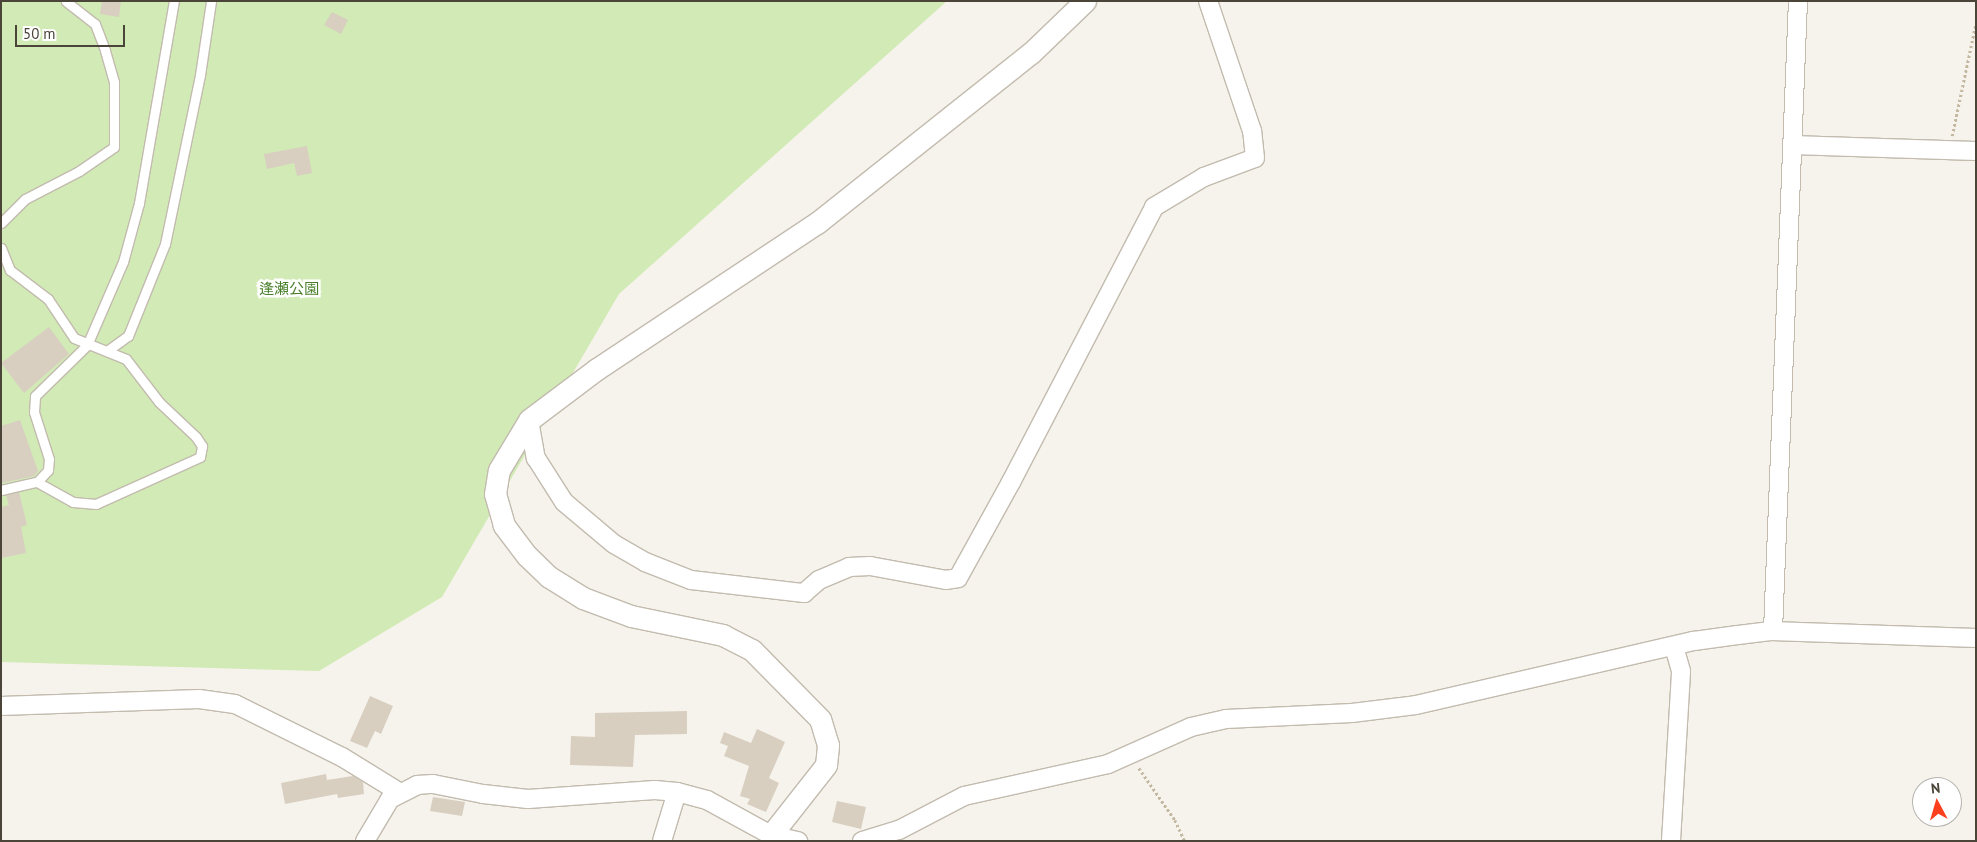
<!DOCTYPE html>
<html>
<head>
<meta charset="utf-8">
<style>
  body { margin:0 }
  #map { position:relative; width:1977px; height:842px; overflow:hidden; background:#f6f3ec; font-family:"PT Sans","Noto Sans JP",sans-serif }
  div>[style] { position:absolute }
  .green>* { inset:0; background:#d2eab5 }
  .building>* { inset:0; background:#d8cfc1 }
  .path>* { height:2.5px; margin-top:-1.25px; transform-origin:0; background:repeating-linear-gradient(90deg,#c4b79f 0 2.5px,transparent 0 5px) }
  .roads { filter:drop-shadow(1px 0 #c2bbae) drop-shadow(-1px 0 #c2bbae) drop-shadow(0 1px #c2bbae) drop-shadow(0 -1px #c2bbae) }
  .service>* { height:9px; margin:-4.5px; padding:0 4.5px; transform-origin:4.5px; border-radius:4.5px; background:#fff }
  .minor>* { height:18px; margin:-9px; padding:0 9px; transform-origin:9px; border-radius:9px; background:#fff }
  .tertiary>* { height:21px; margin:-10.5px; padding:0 10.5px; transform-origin:10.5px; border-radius:10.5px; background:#fff }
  span { translate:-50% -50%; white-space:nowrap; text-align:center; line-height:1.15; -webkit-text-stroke:5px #fff; paint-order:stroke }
  .park-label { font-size:15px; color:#4a7f2a }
  .frame { position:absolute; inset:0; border:2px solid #4b4439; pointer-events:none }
  .north { position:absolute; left:1912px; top:777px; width:50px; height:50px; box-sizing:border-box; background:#fff; border:1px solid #b7b4b0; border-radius:50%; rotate:354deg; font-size:14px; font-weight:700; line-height:20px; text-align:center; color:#4b4439 }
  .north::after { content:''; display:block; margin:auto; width:18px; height:22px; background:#fc3f1d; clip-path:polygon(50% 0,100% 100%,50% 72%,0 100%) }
  .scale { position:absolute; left:15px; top:25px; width:110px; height:22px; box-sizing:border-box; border:2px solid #4b4439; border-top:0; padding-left:6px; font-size:15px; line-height:18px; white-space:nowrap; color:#4b4439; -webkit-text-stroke:4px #fff; paint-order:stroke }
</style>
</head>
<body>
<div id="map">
  <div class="green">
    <div style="clip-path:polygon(1px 1px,947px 1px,619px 294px,442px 597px,319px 671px,1px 662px)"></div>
  </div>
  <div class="building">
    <div style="clip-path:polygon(102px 1px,121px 1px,119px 17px,100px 14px)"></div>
    <div style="clip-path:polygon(332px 12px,348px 20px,341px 34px,324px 25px)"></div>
    <div style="clip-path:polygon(307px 146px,312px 173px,297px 176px,294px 163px,267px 169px,264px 154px)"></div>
    <div style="clip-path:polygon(49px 327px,69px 354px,24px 393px,1px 363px)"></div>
    <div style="clip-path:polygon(20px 420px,38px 471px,34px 476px,2px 483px,1px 426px)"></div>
    <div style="clip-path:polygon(19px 492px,27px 525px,21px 527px,26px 553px,1px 558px,1px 507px,9px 505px,6px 495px)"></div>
    <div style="clip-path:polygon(370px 696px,393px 706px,381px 734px,375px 731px,367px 748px,350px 741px)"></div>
    <div style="clip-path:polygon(687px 711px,687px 734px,635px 735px,633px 767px,570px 765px,571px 736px,595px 737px,595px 713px)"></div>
    <div style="clip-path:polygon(757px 729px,785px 742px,769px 778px,779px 783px,766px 812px,747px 804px,750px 799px,740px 796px,749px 766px,724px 756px,728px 746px,720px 743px,724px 732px,751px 743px)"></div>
    <div style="clip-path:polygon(326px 774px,327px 780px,353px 776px,363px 782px,364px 794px,338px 798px,337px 794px,285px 804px,281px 783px)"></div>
    <div style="clip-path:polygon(433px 797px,465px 802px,462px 816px,430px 811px)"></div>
    <div style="clip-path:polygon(837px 801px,866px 807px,861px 829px,832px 822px)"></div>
  </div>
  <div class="path">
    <div style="left:1952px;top:136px;width:116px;rotate:-78.1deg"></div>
    <div style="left:1139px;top:768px;width:63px;rotate:55.3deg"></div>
    <div style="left:1175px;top:820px;width:23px;rotate:65deg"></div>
  </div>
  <div class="roads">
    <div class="service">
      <div style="left:1px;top:223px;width:34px;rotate:-45deg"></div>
      <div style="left:25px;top:199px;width:61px;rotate:-27.4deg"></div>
      <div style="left:79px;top:171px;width:42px;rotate:-34.4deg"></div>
      <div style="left:114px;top:147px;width:65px;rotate:-90deg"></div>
      <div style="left:114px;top:82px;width:33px;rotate:-106deg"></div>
      <div style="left:105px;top:50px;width:28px;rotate:-111deg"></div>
      <div style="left:95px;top:24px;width:37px;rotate:-142deg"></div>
      <div style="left:1px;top:248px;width:24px;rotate:68deg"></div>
      <div style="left:10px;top:270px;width:48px;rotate:37.3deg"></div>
      <div style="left:48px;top:299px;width:47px;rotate:56.3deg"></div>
      <div style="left:74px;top:338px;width:56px;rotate:22deg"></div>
      <div style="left:126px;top:359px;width:54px;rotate:52.5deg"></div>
      <div style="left:159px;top:402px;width:51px;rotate:43.4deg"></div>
      <div style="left:196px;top:437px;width:11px;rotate:56deg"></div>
      <div style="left:202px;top:446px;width:11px;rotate:100deg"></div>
      <div style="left:200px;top:457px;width:114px;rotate:155.7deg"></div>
      <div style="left:96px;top:504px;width:23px;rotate:-175deg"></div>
      <div style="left:73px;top:502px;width:41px;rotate:-150.9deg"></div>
      <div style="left:107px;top:351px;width:26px;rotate:-36deg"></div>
      <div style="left:128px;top:336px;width:99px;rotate:-68.1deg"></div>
      <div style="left:165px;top:244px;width:173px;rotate:-78.3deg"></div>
      <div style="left:200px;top:75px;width:75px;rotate:-81.5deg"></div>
      <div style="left:1px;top:490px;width:37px;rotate:-13deg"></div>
      <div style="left:37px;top:482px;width:16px;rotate:-47deg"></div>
      <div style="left:48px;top:470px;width:11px;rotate:-85deg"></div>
      <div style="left:49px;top:459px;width:49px;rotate:-107.7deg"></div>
      <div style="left:34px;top:412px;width:16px;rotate:-86deg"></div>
      <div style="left:35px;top:396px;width:73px;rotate:-44.4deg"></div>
      <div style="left:87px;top:345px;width:90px;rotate:-66.6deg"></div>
      <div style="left:123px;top:262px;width:61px;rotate:-74.8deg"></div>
      <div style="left:139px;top:203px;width:205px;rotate:-80.2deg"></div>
    </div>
    <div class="minor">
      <div style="left:1793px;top:145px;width:183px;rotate:1.9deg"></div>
      <div style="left:529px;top:420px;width:39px;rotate:80deg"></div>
      <div style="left:536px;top:458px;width:52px;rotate:57.5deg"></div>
      <div style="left:564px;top:502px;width:65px;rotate:40deg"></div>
      <div style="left:614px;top:544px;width:36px;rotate:30deg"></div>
      <div style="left:645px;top:562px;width:49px;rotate:21.4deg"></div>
      <div style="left:691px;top:580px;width:114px;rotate:6.6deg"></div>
      <div style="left:804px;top:593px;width:20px;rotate:-41deg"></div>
      <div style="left:819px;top:580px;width:33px;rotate:-23deg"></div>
      <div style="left:849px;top:567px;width:21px;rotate:-3deg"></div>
      <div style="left:870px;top:566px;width:77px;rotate:10.4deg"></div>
      <div style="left:946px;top:580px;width:12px;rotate:-9deg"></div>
      <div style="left:958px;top:578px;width:110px;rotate:-61.1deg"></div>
      <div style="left:1011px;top:482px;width:310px;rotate:-62.5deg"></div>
      <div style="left:1154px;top:207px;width:58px;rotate:-31deg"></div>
      <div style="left:1204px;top:177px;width:54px;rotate:-20.4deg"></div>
      <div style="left:1255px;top:158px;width:27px;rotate:-96deg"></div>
      <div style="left:1252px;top:131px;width:137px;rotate:-108.7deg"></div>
      <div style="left:1773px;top:631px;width:630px;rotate:-87.73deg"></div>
      <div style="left:1px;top:706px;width:198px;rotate:-2deg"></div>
      <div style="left:199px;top:699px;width:36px;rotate:8deg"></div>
      <div style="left:235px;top:704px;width:119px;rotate:26.4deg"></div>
      <div style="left:342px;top:757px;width:67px;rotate:31.6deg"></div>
      <div style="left:365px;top:841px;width:49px;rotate:-59.2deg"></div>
      <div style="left:390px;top:799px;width:30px;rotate:-27deg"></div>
      <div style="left:417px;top:785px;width:16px;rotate:-4deg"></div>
      <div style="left:433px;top:784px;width:51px;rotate:11.3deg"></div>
      <div style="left:483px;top:794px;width:45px;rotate:6.3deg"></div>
      <div style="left:528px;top:799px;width:127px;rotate:-4.1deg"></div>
      <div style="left:655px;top:790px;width:22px;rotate:5deg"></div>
      <div style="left:677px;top:792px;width:31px;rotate:15deg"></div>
      <div style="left:707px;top:800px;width:73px;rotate:28.7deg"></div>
      <div style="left:771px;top:835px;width:28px;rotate:13deg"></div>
      <div style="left:662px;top:841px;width:51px;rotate:-73deg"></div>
      <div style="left:862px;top:841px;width:39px;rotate:-17deg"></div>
      <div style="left:899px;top:830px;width:73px;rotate:-27.6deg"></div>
      <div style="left:964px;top:796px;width:148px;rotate:-12.5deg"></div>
      <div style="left:1108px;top:764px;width:91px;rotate:-24deg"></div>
      <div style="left:1191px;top:727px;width:36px;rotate:-13deg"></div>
      <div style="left:1226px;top:719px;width:126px;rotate:-2.7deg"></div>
      <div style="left:1352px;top:713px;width:64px;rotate:-7.1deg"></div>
      <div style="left:1416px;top:705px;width:285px;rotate:-13deg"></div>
      <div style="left:1694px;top:641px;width:44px;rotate:-7.8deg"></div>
      <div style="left:1738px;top:635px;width:35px;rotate:-7deg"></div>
      <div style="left:1773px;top:631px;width:203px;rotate:2deg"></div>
      <div style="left:1671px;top:841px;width:170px;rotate:-86.6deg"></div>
      <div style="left:1681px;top:671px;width:25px;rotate:-106deg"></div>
    </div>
    <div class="tertiary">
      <div style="left:771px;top:835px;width:89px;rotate:-51.8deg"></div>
      <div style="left:826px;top:765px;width:20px;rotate:-84deg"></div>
      <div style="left:828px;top:745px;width:27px;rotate:-107deg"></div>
      <div style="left:820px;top:719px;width:97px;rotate:-134.6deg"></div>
      <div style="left:752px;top:650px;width:33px;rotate:-153deg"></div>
      <div style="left:723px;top:635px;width:94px;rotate:-168.3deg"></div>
      <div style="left:631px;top:616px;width:51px;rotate:-159.4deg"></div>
      <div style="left:583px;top:598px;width:40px;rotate:-148deg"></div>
      <div style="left:549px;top:577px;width:30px;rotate:-136deg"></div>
      <div style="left:527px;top:556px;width:39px;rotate:-127deg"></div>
      <div style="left:504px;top:525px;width:32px;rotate:-106deg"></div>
      <div style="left:495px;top:494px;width:24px;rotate:-81deg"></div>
      <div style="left:499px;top:470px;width:58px;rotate:-59deg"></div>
      <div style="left:529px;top:420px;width:85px;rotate:-36.9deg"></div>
      <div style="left:597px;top:369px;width:264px;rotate:-33.6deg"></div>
      <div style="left:817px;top:223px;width:273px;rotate:-38.5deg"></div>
      <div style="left:1031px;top:53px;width:75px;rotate:-43.9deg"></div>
    </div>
  </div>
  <div class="park-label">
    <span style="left:289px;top:289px">逢瀬公園</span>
  </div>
  <div class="frame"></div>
  <div class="north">N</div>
  <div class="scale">50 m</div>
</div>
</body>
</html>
